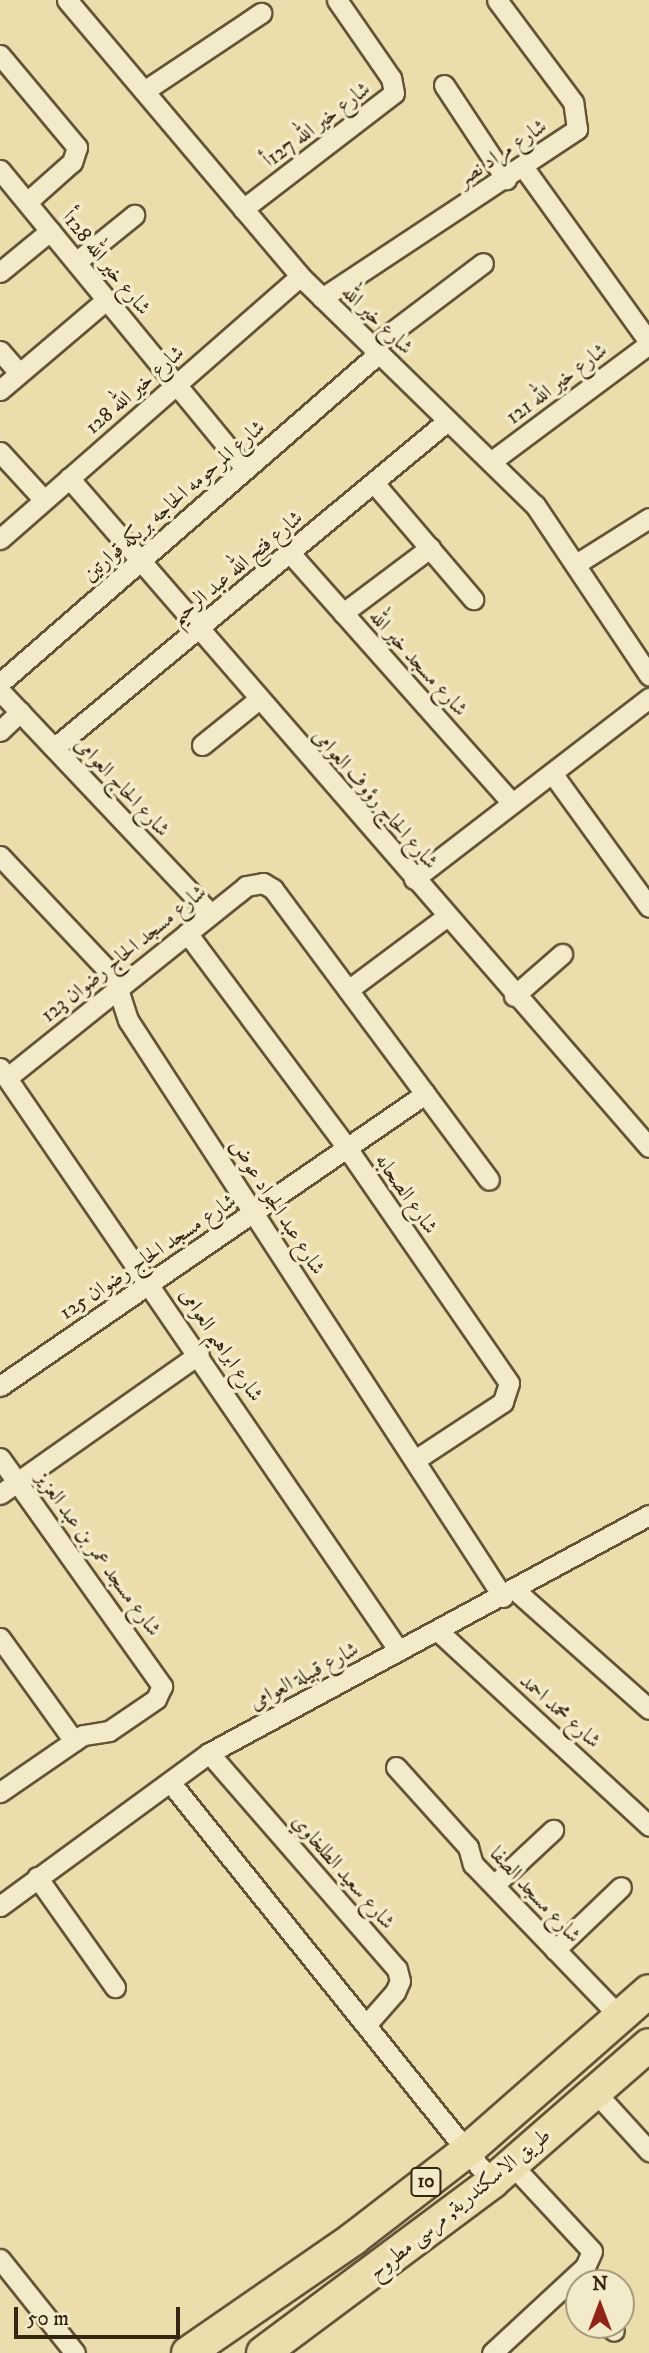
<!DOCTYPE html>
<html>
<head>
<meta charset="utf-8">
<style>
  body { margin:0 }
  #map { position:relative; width:649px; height:2353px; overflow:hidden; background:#ecdeac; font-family:"IM FELL DW Pica",Amiri,serif }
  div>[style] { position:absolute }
  .roads { filter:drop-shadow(2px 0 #635438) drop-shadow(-2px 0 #635438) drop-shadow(0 2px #635438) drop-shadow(0 -2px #635438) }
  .street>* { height:19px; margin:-9.5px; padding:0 9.5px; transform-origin:9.5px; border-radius:9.5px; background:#f3eac9 }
  .primary>* { height:32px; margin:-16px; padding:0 16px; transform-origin:16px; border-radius:16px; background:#ecdeac }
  span { translate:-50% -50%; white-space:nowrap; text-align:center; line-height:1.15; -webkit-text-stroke:7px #f3eac9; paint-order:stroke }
  .shield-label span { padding:2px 5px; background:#f3eac9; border:2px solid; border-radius:5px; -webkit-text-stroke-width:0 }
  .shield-label { font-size:19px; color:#352612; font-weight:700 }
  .street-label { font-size:21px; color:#352612 }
  .north { position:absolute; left:565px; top:2269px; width:70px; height:70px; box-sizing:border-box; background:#f3eac9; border:2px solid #a79c80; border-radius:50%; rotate:0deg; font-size:19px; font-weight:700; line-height:28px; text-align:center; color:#352612 }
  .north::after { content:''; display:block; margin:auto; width:24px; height:32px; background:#8f2418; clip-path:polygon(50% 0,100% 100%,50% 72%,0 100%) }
  .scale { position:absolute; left:14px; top:2307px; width:166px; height:32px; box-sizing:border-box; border:4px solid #352612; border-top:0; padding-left:9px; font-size:21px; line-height:24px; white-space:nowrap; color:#352612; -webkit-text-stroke:5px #f3eac9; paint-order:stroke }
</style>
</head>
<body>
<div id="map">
  <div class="roads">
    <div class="street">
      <div style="left:67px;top:0;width:361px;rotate:49.8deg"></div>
      <div style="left:300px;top:276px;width:328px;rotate:44.3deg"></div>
      <div style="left:535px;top:505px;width:205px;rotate:56.2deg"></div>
      <div style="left:0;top:55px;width:120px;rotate:50.1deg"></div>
      <div style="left:77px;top:147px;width:16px;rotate:108deg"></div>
      <div style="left:72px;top:162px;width:60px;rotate:138.4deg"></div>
      <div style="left:444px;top:85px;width:113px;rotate:56.6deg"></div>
      <div style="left:144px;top:91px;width:141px;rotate:-33.7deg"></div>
      <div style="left:524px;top:168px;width:214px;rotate:54.3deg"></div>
      <div style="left:0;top:170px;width:387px;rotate:50.6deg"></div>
      <div style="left:243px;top:209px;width:190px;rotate:-37.5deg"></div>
      <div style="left:394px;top:93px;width:15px;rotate:-101deg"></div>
      <div style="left:391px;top:78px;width:95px;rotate:-124.7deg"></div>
      <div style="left:76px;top:262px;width:75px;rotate:-39deg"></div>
      <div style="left:0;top:272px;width:65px;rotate:-39.4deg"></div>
      <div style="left:322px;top:298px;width:306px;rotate:-33.5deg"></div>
      <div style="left:577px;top:129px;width:27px;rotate:-98deg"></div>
      <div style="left:573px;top:102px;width:127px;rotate:-126.7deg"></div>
      <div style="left:372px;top:347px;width:139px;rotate:-37.1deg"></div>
      <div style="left:0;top:351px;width:29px;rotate:49deg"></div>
      <div style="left:0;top:390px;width:139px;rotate:-40.3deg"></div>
      <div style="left:0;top:452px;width:65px;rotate:47.5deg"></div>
      <div style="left:492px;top:461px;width:196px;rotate:-36.7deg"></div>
      <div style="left:69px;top:478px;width:885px;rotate:49.08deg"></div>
      <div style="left:374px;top:483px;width:153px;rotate:49.5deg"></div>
      <div style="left:0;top:539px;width:399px;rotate:-41.2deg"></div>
      <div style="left:290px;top:553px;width:334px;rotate:48.4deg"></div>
      <div style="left:576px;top:564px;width:86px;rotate:-32.2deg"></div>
      <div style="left:343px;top:613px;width:109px;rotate:-36.8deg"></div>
      <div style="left:0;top:683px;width:503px;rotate:-41.05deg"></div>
      <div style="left:0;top:691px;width:307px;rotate:46.6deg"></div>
      <div style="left:0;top:731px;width:28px;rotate:-44deg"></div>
      <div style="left:202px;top:745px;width:73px;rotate:-38.9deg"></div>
      <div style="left:54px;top:748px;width:511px;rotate:-39.76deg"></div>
      <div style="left:552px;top:773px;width:165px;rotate:54.1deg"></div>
      <div style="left:0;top:856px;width:166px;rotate:46.7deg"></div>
      <div style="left:114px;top:977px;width:45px;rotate:72deg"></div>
      <div style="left:128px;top:1020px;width:688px;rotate:56.98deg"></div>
      <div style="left:414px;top:879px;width:297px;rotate:-37.6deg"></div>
      <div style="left:187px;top:933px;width:268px;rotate:53.3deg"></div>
      <div style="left:347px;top:1148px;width:285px;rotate:55.4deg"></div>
      <div style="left:509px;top:1383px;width:20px;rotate:108deg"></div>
      <div style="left:503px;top:1402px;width:105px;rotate:146.6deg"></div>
      <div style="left:348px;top:990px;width:122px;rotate:-36.7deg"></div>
      <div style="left:514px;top:996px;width:64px;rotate:-41.2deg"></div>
      <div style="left:0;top:1068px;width:706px;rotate:55.61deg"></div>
      <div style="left:8px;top:1077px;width:305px;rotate:-38.7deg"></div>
      <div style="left:246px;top:886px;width:17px;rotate:-10deg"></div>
      <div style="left:263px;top:883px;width:12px;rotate:31deg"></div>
      <div style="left:273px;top:889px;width:362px;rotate:53.4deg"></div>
      <div style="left:0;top:1386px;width:516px;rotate:-34.49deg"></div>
      <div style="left:0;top:1458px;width:280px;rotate:54.6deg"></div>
      <div style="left:162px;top:1686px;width:14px;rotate:115deg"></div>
      <div style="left:156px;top:1699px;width:57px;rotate:145.8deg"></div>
      <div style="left:109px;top:1731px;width:26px;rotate:171deg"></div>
      <div style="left:83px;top:1735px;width:101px;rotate:145.5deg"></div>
      <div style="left:0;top:1494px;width:243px;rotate:-35.1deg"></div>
      <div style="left:515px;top:1590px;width:179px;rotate:41.6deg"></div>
      <div style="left:438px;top:1631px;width:287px;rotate:42.7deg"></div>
      <div style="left:0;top:1638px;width:127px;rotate:54.3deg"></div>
      <div style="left:209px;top:1753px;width:286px;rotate:49deg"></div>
      <div style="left:397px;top:1969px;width:12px;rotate:76deg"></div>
      <div style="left:400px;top:1981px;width:12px;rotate:114deg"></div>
      <div style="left:395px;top:1992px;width:44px;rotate:131.3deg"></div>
      <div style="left:396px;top:1767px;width:108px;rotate:48deg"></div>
      <div style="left:468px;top:1847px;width:18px;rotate:74deg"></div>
      <div style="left:473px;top:1864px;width:214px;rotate:46.1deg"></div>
      <div style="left:170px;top:1782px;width:514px;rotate:51.17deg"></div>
      <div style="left:37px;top:1877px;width:135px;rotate:54.7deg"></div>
      <div style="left:494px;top:1885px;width:81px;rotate:-43deg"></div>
      <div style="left:0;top:1906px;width:259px;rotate:-36.2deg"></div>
      <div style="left:209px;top:1753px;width:500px;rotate:-28.41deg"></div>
      <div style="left:555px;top:1950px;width:91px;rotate:-43.7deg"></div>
      <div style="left:596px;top:2093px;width:79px;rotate:47.6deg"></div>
      <div style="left:0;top:2259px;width:120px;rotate:51.4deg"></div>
      <div style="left:608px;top:2325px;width:8px;rotate:45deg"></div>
      <div style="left:492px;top:2353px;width:127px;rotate:-42.8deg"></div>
      <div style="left:585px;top:2267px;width:17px;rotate:-66deg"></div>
      <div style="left:592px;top:2251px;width:117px;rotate:-132.9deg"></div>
    </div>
    <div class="primary">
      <div style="left:188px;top:2353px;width:201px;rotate:-34.6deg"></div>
      <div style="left:353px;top:2239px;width:144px;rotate:-37.7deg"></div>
      <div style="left:467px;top:2151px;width:242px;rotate:-41.3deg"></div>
      <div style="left:263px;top:2353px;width:286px;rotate:-36.7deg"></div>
      <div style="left:492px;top:2182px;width:208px;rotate:-41.1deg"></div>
    </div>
  </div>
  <div class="shield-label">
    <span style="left:426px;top:2182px">10</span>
  </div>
  <div class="street-label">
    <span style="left:317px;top:125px;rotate:-37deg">شارع خير الله 127أ</span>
    <span style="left:502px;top:153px;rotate:-34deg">شارع مراد نصر</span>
    <span style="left:106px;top:263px;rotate:51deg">شارع خير الله 128أ</span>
    <span style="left:377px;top:320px;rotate:44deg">شارع خير الله</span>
    <span style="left:557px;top:384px;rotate:-37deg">شارع خير الله 121</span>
    <span style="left:135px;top:390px;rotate:-41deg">شارع خير الله 128</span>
    <span style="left:174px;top:501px;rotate:-41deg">شارع المرحومه الحاجه بريكه قوارتين</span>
    <span style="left:237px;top:568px;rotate:-40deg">شارع فتح الله عبد الرحيم</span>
    <span style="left:418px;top:663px;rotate:48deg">شارع مسجد خير الله</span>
    <span style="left:122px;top:787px;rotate:47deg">شارع الحاج العوامى</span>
    <span style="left:375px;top:799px;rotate:49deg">شارع الحاج رؤوف العوامى</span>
    <span style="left:124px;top:954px;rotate:-39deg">شارع مسجد الحاج رضوان 123</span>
    <span style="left:406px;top:1194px;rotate:55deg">شارع الصحابه</span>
    <span style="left:277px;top:1207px;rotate:57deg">شارع عبد الجواد عوض</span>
    <span style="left:148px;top:1257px;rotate:-34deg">شارع مسجد الحاج رضوان 125</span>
    <span style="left:221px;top:1345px;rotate:56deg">شارع ابراهيم العوامى</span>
    <span style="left:98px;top:1554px;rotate:54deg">شارع مسجد عمر بن عبد العزيز</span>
    <span style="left:304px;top:1676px;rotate:-28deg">شارع قبيلة العوامى</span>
    <span style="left:560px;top:1711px;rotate:42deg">شارع محمد احمد</span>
    <span style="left:343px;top:1872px;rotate:49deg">شارع سعيد الطلخاوي</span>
    <span style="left:535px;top:1895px;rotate:47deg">شارع مسجد الصفا</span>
    <span style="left:460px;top:2204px;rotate:-39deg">طريق الاسكندرية, مرسى مطروح</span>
  </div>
  <div class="north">N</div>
  <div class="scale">50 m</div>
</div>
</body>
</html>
